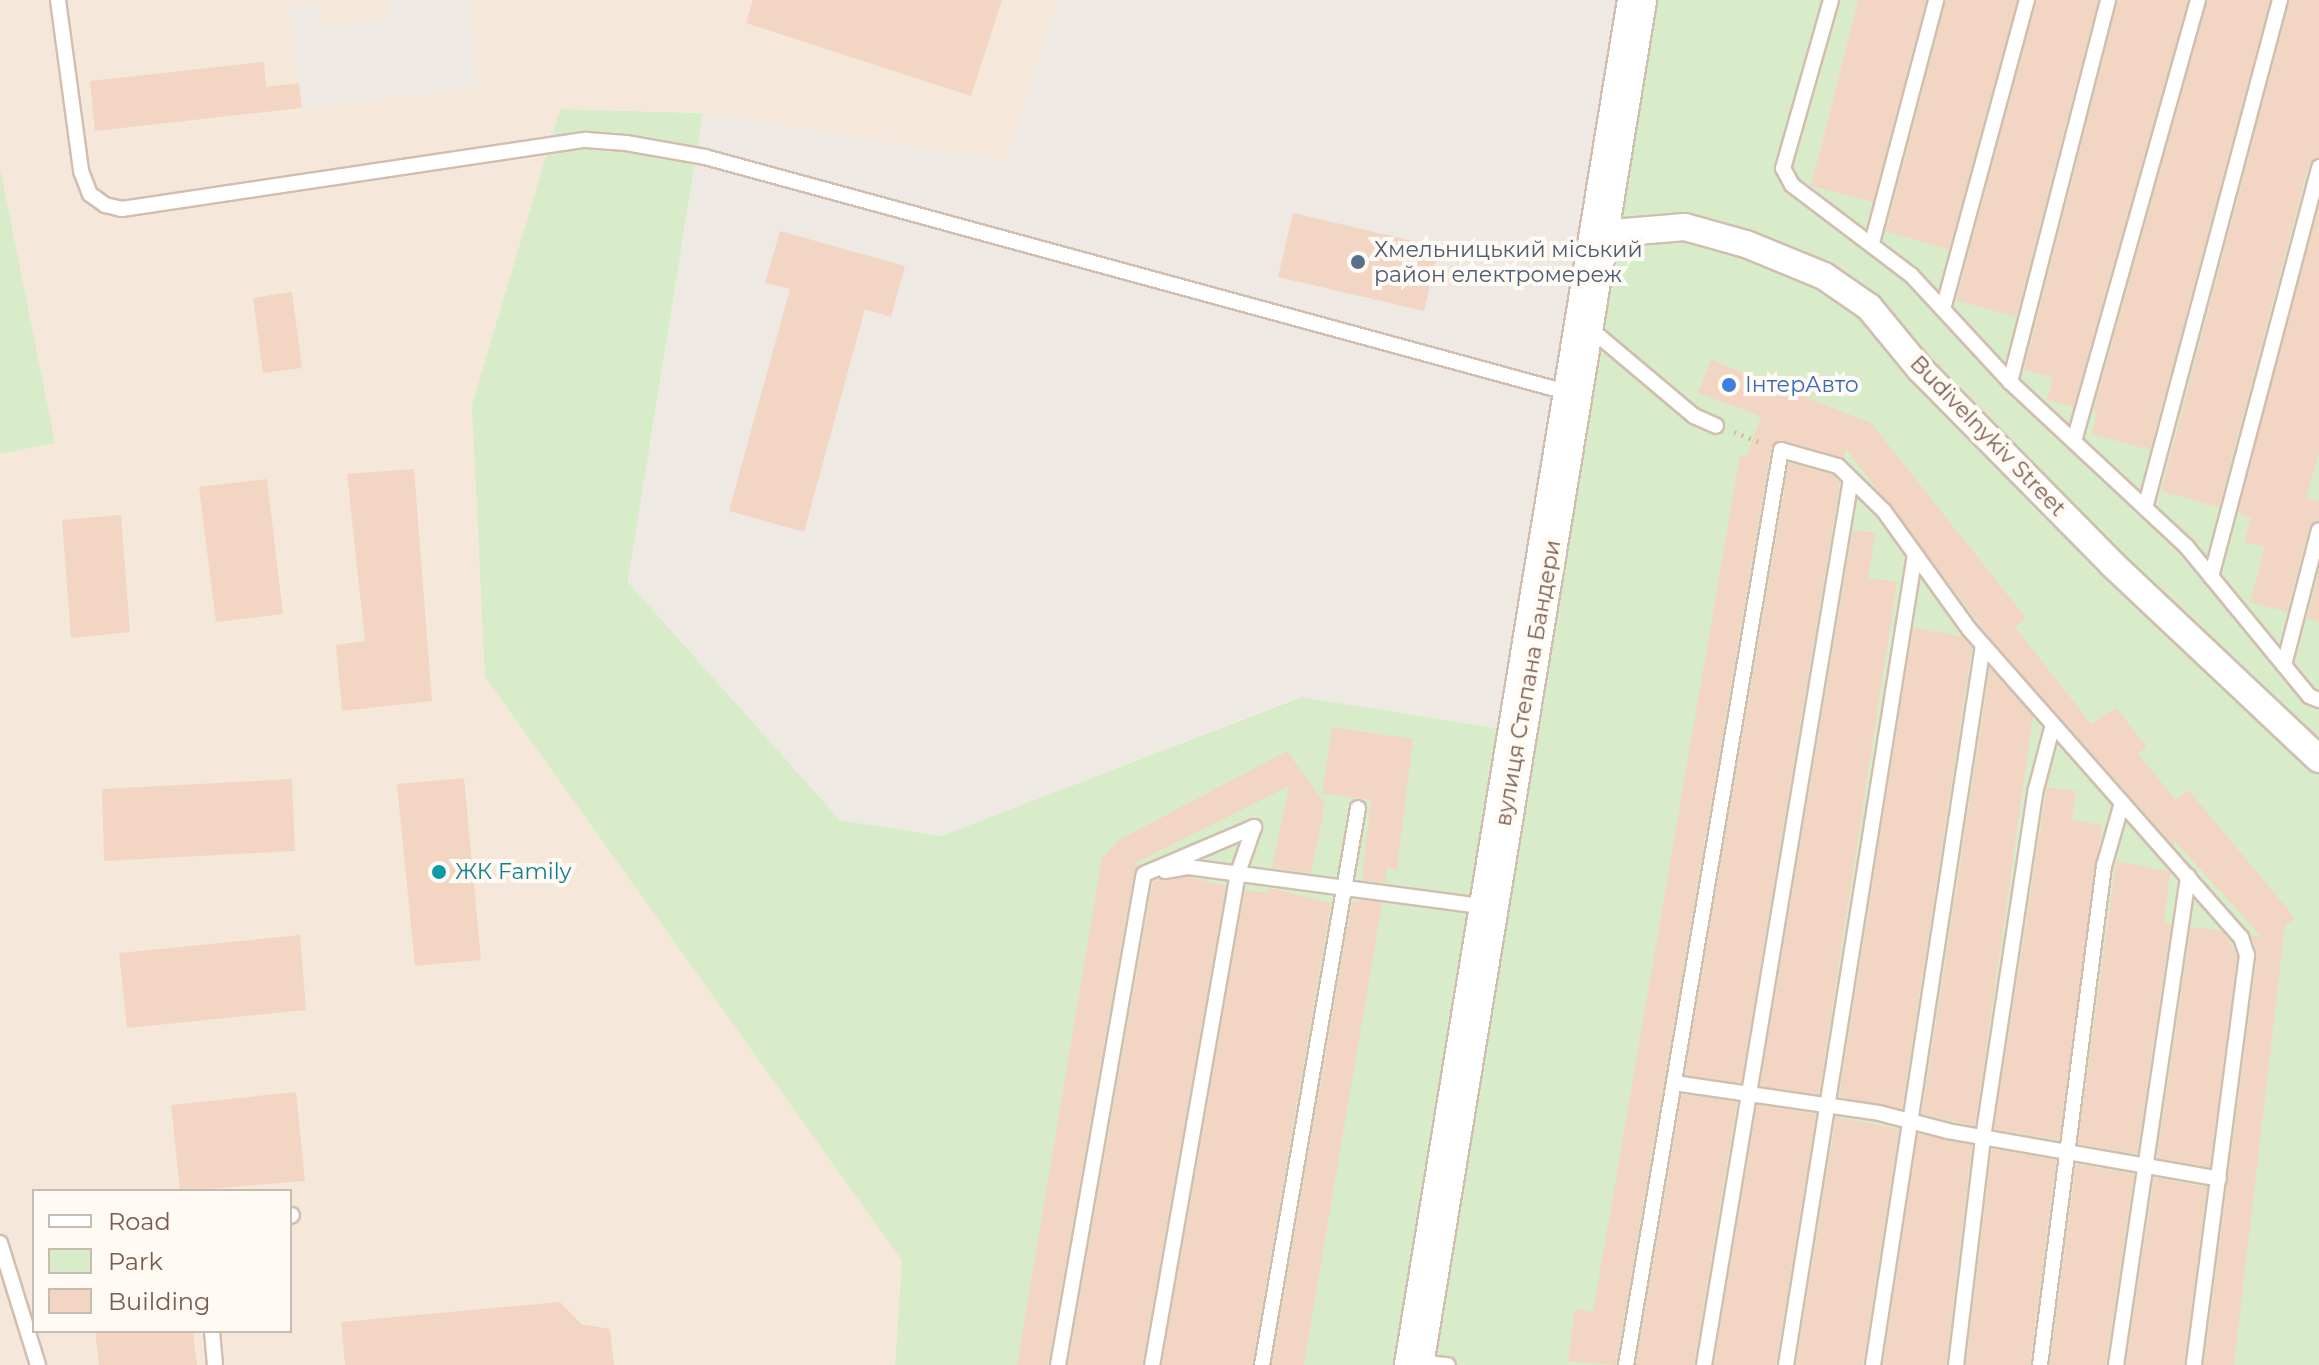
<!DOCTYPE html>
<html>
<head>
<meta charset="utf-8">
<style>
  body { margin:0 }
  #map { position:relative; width:2319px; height:1365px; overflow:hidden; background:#fdf6ec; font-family:Montserrat,sans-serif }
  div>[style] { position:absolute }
  .residential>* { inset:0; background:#f5e8da }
  .industrial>* { inset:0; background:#efe9e4 }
  .green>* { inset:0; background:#d8ecc9 }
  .building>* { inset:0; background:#f3d5c3 }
  .path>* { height:5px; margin-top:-2.5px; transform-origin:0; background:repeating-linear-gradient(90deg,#d9b8a5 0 2px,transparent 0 8px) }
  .roads { filter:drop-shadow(2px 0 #d1beb0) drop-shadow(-2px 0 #d1beb0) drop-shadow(0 2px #d1beb0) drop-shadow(0 -2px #d1beb0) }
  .lane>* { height:14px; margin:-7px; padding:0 7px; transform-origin:7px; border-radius:7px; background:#fff }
  .street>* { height:26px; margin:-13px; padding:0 13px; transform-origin:13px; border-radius:13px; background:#fff }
  .secondary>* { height:38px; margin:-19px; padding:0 19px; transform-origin:19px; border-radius:19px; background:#fff }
  .dots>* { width:22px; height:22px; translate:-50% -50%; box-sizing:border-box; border:4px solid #fffaf3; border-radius:50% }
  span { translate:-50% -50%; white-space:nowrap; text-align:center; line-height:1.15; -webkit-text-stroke:8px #fffaf3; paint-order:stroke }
  .service-label { font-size:22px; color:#4e5e75 }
  .left { translate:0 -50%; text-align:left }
  .shop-label { font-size:22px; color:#366cbe }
  .street-label { font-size:22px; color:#7a5c4d }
  .culture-label { font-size:22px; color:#0d838f }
  .legend { position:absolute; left:32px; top:1189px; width:260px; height:144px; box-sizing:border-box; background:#fffaf3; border:2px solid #cabbb1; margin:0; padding:10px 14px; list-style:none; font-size:24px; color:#7a5c4d }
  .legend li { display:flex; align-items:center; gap:16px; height:40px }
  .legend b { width:40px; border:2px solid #cabbb1 }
</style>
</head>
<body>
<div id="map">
  <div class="residential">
    <div style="clip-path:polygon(evenodd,0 0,1057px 0,1007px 161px,703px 113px,560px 109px,485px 677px,903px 1262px,895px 1365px,0 1365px,0 0,34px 1191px,290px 1191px,290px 1331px,34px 1331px,34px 1191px)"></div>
  </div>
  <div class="industrial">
    <div style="clip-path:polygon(387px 0,468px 0,478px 88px,302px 108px,290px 6px,317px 3px,320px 27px,389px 19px)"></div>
    <div style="clip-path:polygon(1057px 0,1628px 0,1514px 731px,1300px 697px,941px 836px,840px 820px,628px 582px,703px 113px,1007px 161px)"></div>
  </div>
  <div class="green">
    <div style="clip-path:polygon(1650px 0,2319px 0,2319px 1365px,1427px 1365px)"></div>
    <div style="clip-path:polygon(560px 109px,703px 113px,628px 582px,840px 820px,941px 836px,1301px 697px,1514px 731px,1400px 1365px,895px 1365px,902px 1261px,485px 677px,472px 405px)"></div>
    <div style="clip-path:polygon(0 168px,55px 443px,0 454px)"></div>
  </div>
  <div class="building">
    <div style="clip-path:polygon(753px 0,1002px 0,971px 96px,746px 23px)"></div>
    <div style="clip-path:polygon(1858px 0,1926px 0,1873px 202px,1811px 186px)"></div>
    <div style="clip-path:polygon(1946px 0,2017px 0,1949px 249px,1886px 232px)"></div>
    <div style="clip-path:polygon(2037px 0,2098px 0,2016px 317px,1956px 300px)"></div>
    <div style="clip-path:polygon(2118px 0,2188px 0,2073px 407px,2047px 400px,2053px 377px,2024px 370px)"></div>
    <div style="clip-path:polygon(2208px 0,2270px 0,2150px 450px,2092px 434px,2097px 413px,2093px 412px)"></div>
    <div style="clip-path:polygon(2290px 0,2319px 0,2319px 157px,2309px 164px,2219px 507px,2161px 491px)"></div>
    <div style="clip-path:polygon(264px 62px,266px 87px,299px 83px,302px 108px,95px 131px,90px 81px)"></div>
    <div style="clip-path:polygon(2319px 206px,2319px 452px,2306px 499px,2319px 501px,2319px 520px,2309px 528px,2287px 612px,2250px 602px,2265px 547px,2244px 542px,2251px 518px,2238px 512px)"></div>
    <div style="clip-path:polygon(1293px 213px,1439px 247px,1424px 311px,1278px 277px)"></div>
    <div style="clip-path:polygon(780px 231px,905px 266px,891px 317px,865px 309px,804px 532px,729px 511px,790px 289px,765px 283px)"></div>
    <div style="clip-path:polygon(292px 292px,302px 368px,263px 373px,253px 298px)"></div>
    <div style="clip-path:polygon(1711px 360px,1871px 423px,2026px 618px,2015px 627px,2091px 724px,2116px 708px,2147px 747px,2138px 754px,2176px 800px,2188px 790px,2295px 918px,2285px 925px,2234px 1365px,2204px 1365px,2257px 956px,2251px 935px,2262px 937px,2174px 840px,2174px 846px,1992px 640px,1846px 449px,1844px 458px,1783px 440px,1771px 448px,1616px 1365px,1568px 1361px,1575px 1309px,1593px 1312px,1740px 455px,1747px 456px,1761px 416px,1698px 393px)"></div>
    <div style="clip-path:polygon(1789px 463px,1833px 475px,1840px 482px,1741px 1083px,1685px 1075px)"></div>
    <div style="clip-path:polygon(414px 469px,432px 701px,342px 711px,336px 645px,365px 641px,347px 474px)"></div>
    <div style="clip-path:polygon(267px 479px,283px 614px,216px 622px,199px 487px)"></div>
    <div style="clip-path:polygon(121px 515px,130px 632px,71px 638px,62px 520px)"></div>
    <div style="clip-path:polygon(1853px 530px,1875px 533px,1868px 578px,1897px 582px,1819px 1094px,1760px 1086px)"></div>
    <div style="clip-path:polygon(2319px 570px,2319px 621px,2307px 618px)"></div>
    <div style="clip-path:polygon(1913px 628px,1961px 636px,1972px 648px,1902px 1109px,1839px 1097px)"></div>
    <div style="clip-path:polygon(1990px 668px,2033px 717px,1975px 1126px,1922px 1114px)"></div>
    <div style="clip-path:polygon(1332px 727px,1413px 739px,1397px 870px,1387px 868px,1385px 883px,1362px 880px,1371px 800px,1322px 793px)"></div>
    <div style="clip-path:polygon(1287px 751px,1325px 804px,1311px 873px,1272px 868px,1289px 786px,1133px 864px,1140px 865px,1134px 872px,1048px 1365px,1017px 1365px,1102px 858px,1119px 840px)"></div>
    <div style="clip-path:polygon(464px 778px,481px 960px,415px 966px,397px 784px)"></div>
    <div style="clip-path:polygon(292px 779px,295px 851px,104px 861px,102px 789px)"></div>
    <div style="clip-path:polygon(2047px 787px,2076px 791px,2072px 820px,2102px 825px,2059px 1140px,1994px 1129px)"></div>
    <div style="clip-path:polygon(2116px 861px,2170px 872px,2164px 923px,2171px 924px,2137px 1154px,2078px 1144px)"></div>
    <div style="clip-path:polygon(1188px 877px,1226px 886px,1142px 1365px,1068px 1365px,1153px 881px)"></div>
    <div style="clip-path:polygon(1269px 888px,1331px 903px,1252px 1365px,1162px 1365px,1245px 890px,1268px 893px)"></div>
    <div style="clip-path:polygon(1360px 900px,1382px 903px,1304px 1365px,1272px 1365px,1352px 903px)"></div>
    <div style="clip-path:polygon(2191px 927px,2223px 931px,2237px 956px,2210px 1167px,2157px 1158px)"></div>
    <div style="clip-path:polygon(300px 935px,306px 1010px,127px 1028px,119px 953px)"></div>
    <div style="clip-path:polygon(296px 1092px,305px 1181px,180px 1191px,171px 1105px)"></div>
    <div style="clip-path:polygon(1682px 1094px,1737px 1102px,1694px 1365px,1636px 1365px)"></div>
    <div style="clip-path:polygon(1757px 1105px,1816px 1114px,1776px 1365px,1714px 1365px)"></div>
    <div style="clip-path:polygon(1836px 1117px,1899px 1129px,1863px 1365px,1796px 1365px)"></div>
    <div style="clip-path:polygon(1918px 1134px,1972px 1145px,1946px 1365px,1883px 1365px)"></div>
    <div style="clip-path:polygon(1992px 1149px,2056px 1160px,2030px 1365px,1966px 1365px)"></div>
    <div style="clip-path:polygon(2076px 1164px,2134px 1174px,2106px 1365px,2050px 1365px)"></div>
    <div style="clip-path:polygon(2154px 1178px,2207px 1187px,2184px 1365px,2126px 1365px)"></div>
    <div style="clip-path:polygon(560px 1302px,581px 1324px,610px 1329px,614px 1365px,345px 1365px,341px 1322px)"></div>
    <div style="clip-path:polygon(95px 1331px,193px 1331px,197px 1365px,99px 1365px)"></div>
  </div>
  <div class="path">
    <div style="left:1734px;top:432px;width:30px;rotate:21deg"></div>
  </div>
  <div class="roads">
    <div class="lane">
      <div style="left:58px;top:0;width:173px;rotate:82.3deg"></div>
      <div style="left:81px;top:171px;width:25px;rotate:69deg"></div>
      <div style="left:90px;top:194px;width:19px;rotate:36deg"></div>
      <div style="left:105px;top:205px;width:17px;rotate:13deg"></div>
      <div style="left:122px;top:209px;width:469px;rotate:-8.5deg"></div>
      <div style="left:586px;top:140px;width:40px;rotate:4.3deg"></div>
      <div style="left:626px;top:143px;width:80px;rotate:10deg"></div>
      <div style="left:705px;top:157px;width:897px;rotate:15.26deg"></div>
      <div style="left:1831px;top:0;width:175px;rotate:105.9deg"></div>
      <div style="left:1783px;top:168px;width:19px;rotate:62deg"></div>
      <div style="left:1792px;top:185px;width:149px;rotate:37.1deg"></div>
      <div style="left:1911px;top:275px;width:146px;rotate:47.2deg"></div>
      <div style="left:2010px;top:382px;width:241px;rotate:43deg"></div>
      <div style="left:2186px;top:546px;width:194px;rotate:50.6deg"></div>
      <div style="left:2309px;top:696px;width:11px;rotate:22deg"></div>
      <div style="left:1872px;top:243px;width:251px;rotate:-75.2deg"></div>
      <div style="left:1943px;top:309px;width:320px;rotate:-74.8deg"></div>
      <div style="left:1587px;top:326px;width:140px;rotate:40.1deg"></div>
      <div style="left:1694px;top:416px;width:24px;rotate:24deg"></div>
      <div style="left:2010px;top:382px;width:394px;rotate:-75.6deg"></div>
      <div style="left:2074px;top:441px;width:458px;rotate:-74.3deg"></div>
      <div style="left:2145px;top:508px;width:526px;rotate:-75.12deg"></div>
      <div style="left:2211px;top:577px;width:424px;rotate:-75.2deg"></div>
      <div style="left:2284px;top:665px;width:139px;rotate:-75.5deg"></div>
      <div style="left:1165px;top:871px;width:23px;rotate:-10deg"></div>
      <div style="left:1188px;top:867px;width:301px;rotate:7.6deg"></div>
      <div style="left:1144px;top:874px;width:120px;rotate:-23.1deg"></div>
      <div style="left:1254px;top:827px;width:49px;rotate:109.2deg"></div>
      <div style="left:1238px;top:873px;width:499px;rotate:99.9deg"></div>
      <div style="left:1674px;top:1083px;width:207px;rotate:8.3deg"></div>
      <div style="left:1879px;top:1113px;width:71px;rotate:14.6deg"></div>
      <div style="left:1948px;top:1131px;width:275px;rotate:10deg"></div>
      <div style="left:290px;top:1216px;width:2px;rotate:-27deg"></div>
      <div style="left:0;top:1243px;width:128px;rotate:72.7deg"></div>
      <div style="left:212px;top:1331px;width:34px;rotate:85deg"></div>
      <div style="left:1417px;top:1362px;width:31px;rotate:6deg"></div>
      <div style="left:1058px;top:1365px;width:498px;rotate:-80.1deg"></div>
      <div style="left:1262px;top:1365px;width:565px;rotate:-80.22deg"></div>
      <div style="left:1626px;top:1365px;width:928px;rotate:-80.39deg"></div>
      <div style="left:1781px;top:450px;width:59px;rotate:15.7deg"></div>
      <div style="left:1838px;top:466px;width:64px;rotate:44.4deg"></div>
      <div style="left:1884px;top:511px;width:145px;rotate:54.2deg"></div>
      <div style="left:1969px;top:629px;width:411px;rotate:48.6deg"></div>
      <div style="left:2241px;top:937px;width:19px;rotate:72deg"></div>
      <div style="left:2247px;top:955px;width:413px;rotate:97.4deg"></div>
      <div style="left:1704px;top:1365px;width:898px;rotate:-80.58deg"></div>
      <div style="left:1786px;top:1365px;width:821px;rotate:-80.96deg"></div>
      <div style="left:1873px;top:1365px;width:728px;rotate:-81.31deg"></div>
      <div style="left:1956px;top:1365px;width:229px;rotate:-83.2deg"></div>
      <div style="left:1983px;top:1138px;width:353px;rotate:-81.4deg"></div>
      <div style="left:2036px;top:789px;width:67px;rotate:-75.3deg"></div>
      <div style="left:2040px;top:1365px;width:503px;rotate:-82.69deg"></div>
      <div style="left:2104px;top:866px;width:66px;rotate:-74.1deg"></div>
      <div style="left:2116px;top:1365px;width:494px;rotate:-81.6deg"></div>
    </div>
    <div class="street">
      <div style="left:1601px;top:234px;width:84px;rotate:-4.8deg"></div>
      <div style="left:1685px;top:227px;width:63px;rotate:15.6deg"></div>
      <div style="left:1746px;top:244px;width:84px;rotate:22.3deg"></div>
      <div style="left:1824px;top:276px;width:55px;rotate:34.6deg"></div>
      <div style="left:1869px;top:307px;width:80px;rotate:50.6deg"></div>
      <div style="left:1920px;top:369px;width:274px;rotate:45.4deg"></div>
      <div style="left:2112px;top:564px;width:284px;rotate:43.3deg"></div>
    </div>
    <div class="secondary">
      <div style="left:1414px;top:1365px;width:1383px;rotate:-80.72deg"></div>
    </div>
  </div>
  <div class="dots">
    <div style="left:1358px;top:262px;background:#5c6f8a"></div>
    <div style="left:1729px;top:385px;background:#3f7fe0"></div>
    <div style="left:439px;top:872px;background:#0f9aa8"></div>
  </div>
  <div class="service-label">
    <span class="left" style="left:1374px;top:262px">Хмельницький міський<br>район електромереж</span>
  </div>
  <div class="shop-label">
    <span class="left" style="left:1745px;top:385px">ІнтерАвто</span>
  </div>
  <div class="street-label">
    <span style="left:1988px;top:436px;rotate:46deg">Budivelnykiv Street</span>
    <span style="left:1528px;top:683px;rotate:-80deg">вулиця Степана Бандери</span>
  </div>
  <div class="culture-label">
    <span class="left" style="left:455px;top:872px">ЖК Family</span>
  </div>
  <ul class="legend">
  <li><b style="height:10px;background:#fff"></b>Road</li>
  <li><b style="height:22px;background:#d8ecc9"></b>Park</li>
  <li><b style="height:22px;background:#f3d5c3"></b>Building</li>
  </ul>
</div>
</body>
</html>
